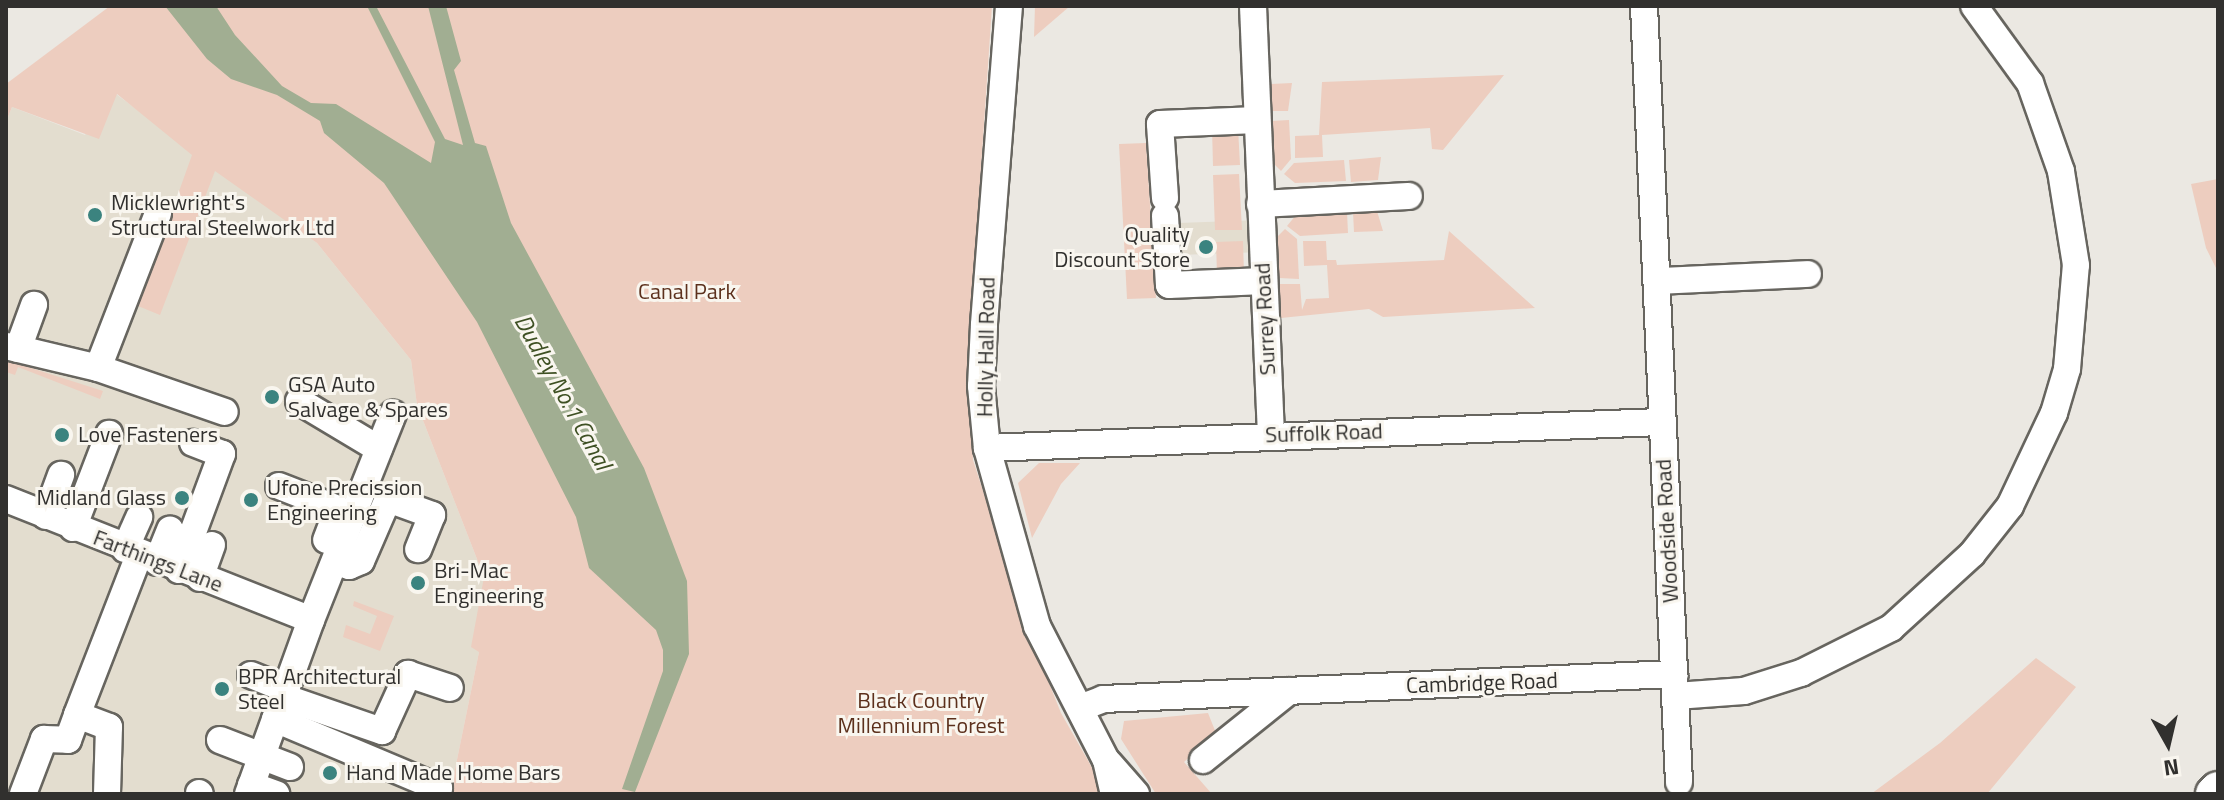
<!DOCTYPE html>
<html>
<head>
<meta charset="utf-8">
<style>
  body { margin:0 }
  #map { position:relative; width:2224px; height:800px; overflow:hidden; background:#ebe8e2; font-family:"Titillium Web",sans-serif }
  div>[style] { position:absolute }
  .built>* { inset:0; background:#e3ddcf }
  .green>* { inset:0; background:#edcdbf }
  .water>* { inset:0; background:#a1ae92 }
  .roads { filter:drop-shadow(2px 0 #67655f) drop-shadow(-2px 0 #67655f) drop-shadow(0 2px #67655f) drop-shadow(0 -2px #67655f) }
  .minor>* { height:26px; margin:-13px; padding:0 13px; transform-origin:13px; border-radius:13px; background:#fff }
  .highway>* { height:38px; margin:-19px; padding:0 19px; transform-origin:19px; border-radius:19px; background:#fff }
  .dots>* { width:22px; height:22px; translate:-50% -50%; box-sizing:border-box; border:4px solid #f9f6ef; border-radius:50% }
  span { translate:-50% -50%; white-space:nowrap; text-align:center; line-height:1.15; -webkit-text-stroke:6px #f9f6ef; paint-order:stroke }
  .poi-label { font-size:22px; color:#31302e }
  .left { translate:0 -50%; text-align:left }
  .right { translate:-100% -50%; text-align:right }
  .park-label { font-size:22px; color:#5c301c }
  .street-label { font-size:22px; color:#31302e }
  .water-label { font-size:24px; color:#3e5023; font-style:italic }
  .frame { position:absolute; inset:0; border:8px solid #31302e; pointer-events:none }
  .north { position:absolute; left:2128px; top:704px; width:80px; height:80px; -webkit-text-stroke:6px #f9f6ef; paint-order:stroke; rotate:172deg; font-size:22px; font-weight:700; line-height:32px; text-align:center; color:#31302e }
  .north::after { content:''; display:block; margin:auto; width:28px; height:36px; background:#31302e; clip-path:polygon(50% 0,100% 100%,50% 72%,0 100%) }
</style>
</head>
<body>
<div id="map">
  <div class="built">
    <div style="clip-path:polygon(116px 94px,317px 243px,411px 360px,417px 405px,484px 577px,479px 652px,450px 794px,6px 794px,6px 122px,12px 107px,85px 135px)"></div>
    <div style="clip-path:polygon(1261px 220px,1262px 252px,1179px 255px,1178px 223px)"></div>
  </div>
  <div class="green">
    <div style="clip-path:polygon(110px 6px,992px 6px,968px 360px,973px 460px,1031px 638px,1061px 713px,1099px 780px,1101px 794px,450px 794px,479px 652px,471px 647px,484px 577px,417px 405px,411px 360px,317px 243px,215px 171px,160px 315px,138px 306px,192px 155px,117px 94px,99px 139px,12px 107px,6px 122px,6px 84px)"></div>
    <div style="clip-path:polygon(1035px 6px,1070px 6px,1034px 37px)"></div>
    <div style="clip-path:polygon(1504px 75px,1443px 150px,1432px 149px,1430px 128px,1322px 135px,1323px 157px,1295px 158px,1295px 136px,1319px 135px,1322px 82px)"></div>
    <div style="clip-path:polygon(1292px 83px,1288px 111px,1271px 111px,1271px 84px)"></div>
    <div style="clip-path:polygon(1289px 120px,1291px 159px,1281px 171px,1274px 164px,1271px 121px)"></div>
    <div style="clip-path:polygon(1212px 128px,1238px 128px,1240px 165px,1213px 166px)"></div>
    <div style="clip-path:polygon(1146px 143px,1156px 298px,1127px 299px,1119px 144px)"></div>
    <div style="clip-path:polygon(1381px 157px,1378px 180px,1351px 182px,1349px 160px)"></div>
    <div style="clip-path:polygon(1344px 160px,1346px 181px,1295px 183px,1284px 174px,1294px 163px)"></div>
    <div style="clip-path:polygon(1239px 174px,1242px 230px,1215px 230px,1213px 175px)"></div>
    <div style="clip-path:polygon(2218px 179px,2218px 272px,2206px 248px,2191px 184px)"></div>
    <div style="clip-path:polygon(1377px 211px,1383px 231px,1354px 232px,1353px 212px)"></div>
    <div style="clip-path:polygon(1347px 212px,1348px 233px,1300px 236px,1287px 226px,1296px 215px)"></div>
    <div style="clip-path:polygon(1285px 229px,1297px 239px,1299px 279px,1279px 278px,1277px 237px)"></div>
    <div style="clip-path:polygon(1449px 231px,1535px 308px,1383px 317px,1369px 309px,1281px 318px,1279px 284px,1300px 284px,1302px 310px,1306px 299px,1329px 298px,1327px 265px,1304px 266px,1303px 241px,1326px 241px,1327px 260px,1336px 260px,1337px 265px,1444px 260px)"></div>
    <div style="clip-path:polygon(1243px 241px,1244px 274px,1217px 275px,1216px 242px)"></div>
    <div style="clip-path:polygon(6px 360px,103px 391px,100px 399px,18px 367px,15px 375px,6px 372px)"></div>
    <div style="clip-path:polygon(1039px 463px,1080px 463px,1061px 484px,1032px 538px,1018px 483px)"></div>
    <div style="clip-path:polygon(354px 601px,394px 616px,380px 651px,343px 637px,346px 625px,370px 634px,377px 616px,353px 606px)"></div>
    <div style="clip-path:polygon(2036px 658px,2076px 687px,1987px 794px,1871px 794px,1940px 743px)"></div>
    <div style="clip-path:polygon(1208px 713px,1216px 733px,1184px 762px,1212px 794px,1156px 794px,1121px 739px,1124px 721px)"></div>
  </div>
  <div class="water">
    <div style="clip-path:polygon(165px 6px,216px 6px,235px 35px,282px 86px,311px 103px,336px 104px,431px 163px,435px 142px,367px 6px,376px 6px,445px 139px,463px 145px,428px 6px,446px 6px,461px 61px,454px 70px,475px 143px,486px 146px,511px 223px,644px 468px,687px 581px,689px 654px,635px 792px,622px 789px,663px 671px,663px 650px,656px 630px,589px 568px,576px 517px,477px 322px,384px 183px,324px 133px,320px 121px,277px 95px,231px 79px,207px 59px)"></div>
  </div>
  <div class="roads">
    <div class="minor">
      <div style="left:1009px;top:6px;width:320px;rotate:94.5deg"></div>
      <div style="left:984px;top:325px;width:61px;rotate:92.8deg"></div>
      <div style="left:981px;top:386px;width:62px;rotate:84.5deg"></div>
      <div style="left:987px;top:448px;width:185px;rotate:74.3deg"></div>
      <div style="left:1037px;top:626px;width:151px;rotate:62.8deg"></div>
      <div style="left:1106px;top:760px;width:35px;rotate:77deg"></div>
      <div style="left:1253px;top:6px;width:429px;rotate:87.6deg"></div>
      <div style="left:1644px;top:6px;width:777px;rotate:87.42deg"></div>
      <div style="left:1165px;top:198px;width:74px;rotate:-93.9deg"></div>
      <div style="left:1160px;top:124px;width:97px;rotate:-2.4deg"></div>
      <div style="left:1260px;top:204px;width:149px;rotate:-3.1deg"></div>
      <div style="left:1165px;top:216px;width:69px;rotate:86.7deg"></div>
      <div style="left:1169px;top:285px;width:95px;rotate:-2.4deg"></div>
      <div style="left:1659px;top:281px;width:149px;rotate:-2.7deg"></div>
      <div style="left:6px;top:346px;width:95px;rotate:13.4deg"></div>
      <div style="left:98px;top:368px;width:134px;rotate:19.1deg"></div>
      <div style="left:18px;top:349px;width:47px;rotate:-70deg"></div>
      <div style="left:98px;top:368px;width:166px;rotate:-68.8deg"></div>
      <div style="left:299px;top:401px;width:93px;rotate:31deg"></div>
      <div style="left:987px;top:448px;width:675px;rotate:-2.21deg"></div>
      <div style="left:279px;top:486px;width:63px;rotate:21.3deg"></div>
      <div style="left:338px;top:509px;width:33px;rotate:111deg"></div>
      <div style="left:6px;top:499px;width:328px;rotate:21.6deg"></div>
      <div style="left:311px;top:620px;width:185px;rotate:109.9deg"></div>
      <div style="left:46px;top:516px;width:44px;rotate:-69.9deg"></div>
      <div style="left:73px;top:528px;width:101px;rotate:-69deg"></div>
      <div style="left:125px;top:549px;width:35px;rotate:-66deg"></div>
      <div style="left:336px;top:561px;width:14px;rotate:21deg"></div>
      <div style="left:349px;top:566px;width:13px;rotate:-23deg"></div>
      <div style="left:361px;top:561px;width:68px;rotate:-66.5deg"></div>
      <div style="left:388px;top:499px;width:47px;rotate:20deg"></div>
      <div style="left:432px;top:515px;width:37px;rotate:112deg"></div>
      <div style="left:157px;top:562px;width:35px;rotate:-68deg"></div>
      <div style="left:179px;top:570px;width:124px;rotate:-69.7deg"></div>
      <div style="left:222px;top:454px;width:31px;rotate:-159deg"></div>
      <div style="left:200px;top:578px;width:35px;rotate:-70deg"></div>
      <div style="left:311px;top:620px;width:222px;rotate:-68.3deg"></div>
      <div style="left:251px;top:675px;width:38px;rotate:22deg"></div>
      <div style="left:1676px;top:696px;width:68px;rotate:-4.2deg"></div>
      <div style="left:1744px;top:691px;width:60px;rotate:-17.5deg"></div>
      <div style="left:1801px;top:673px;width:101px;rotate:-26.6deg"></div>
      <div style="left:1891px;top:628px;width:110px;rotate:-42.4deg"></div>
      <div style="left:1972px;top:554px;width:61px;rotate:-51.6deg"></div>
      <div style="left:2010px;top:506px;width:103px;rotate:-64.7deg"></div>
      <div style="left:2054px;top:413px;width:46px;rotate:-73.5deg"></div>
      <div style="left:2067px;top:369px;width:104px;rotate:-85.1deg"></div>
      <div style="left:2076px;top:265px;width:95px;rotate:-99.1deg"></div>
      <div style="left:2061px;top:171px;width:93px;rotate:-109.4deg"></div>
      <div style="left:2030px;top:83px;width:95px;rotate:-126deg"></div>
      <div style="left:283px;top:697px;width:105px;rotate:19deg"></div>
      <div style="left:382px;top:731px;width:63px;rotate:-65.5deg"></div>
      <div style="left:408px;top:674px;width:44px;rotate:18.4deg"></div>
      <div style="left:1080px;top:708px;width:25px;rotate:-21deg"></div>
      <div style="left:1103px;top:699px;width:572px;rotate:-2.51deg"></div>
      <div style="left:275px;top:719px;width:178px;rotate:22.8deg"></div>
      <div style="left:439px;top:788px;width:6px;rotate:108deg"></div>
      <div style="left:220px;top:740px;width:75px;rotate:21.1deg"></div>
      <div style="left:1203px;top:760px;width:110px;rotate:-38.7deg"></div>
      <div style="left:1109px;top:763px;width:41px;rotate:48.9deg"></div>
      <div style="left:251px;top:785px;width:27px;rotate:20deg"></div>
      <div style="left:199px;top:793px;width:1px;rotate:45deg"></div>
      <div style="left:23px;top:794px;width:59px;rotate:-69.1deg"></div>
      <div style="left:44px;top:739px;width:24px;rotate:2deg"></div>
      <div style="left:68px;top:740px;width:27px;rotate:-70deg"></div>
      <div style="left:107px;top:794px;width:67px;rotate:-88.3deg"></div>
      <div style="left:109px;top:727px;width:34px;rotate:-159deg"></div>
      <div style="left:77px;top:715px;width:172px;rotate:-68.8deg"></div>
    </div>
    <div class="highway">
      <div style="left:2215px;top:794px;width:4px;rotate:-45deg"></div>
    </div>
  </div>
  <div class="dots">
    <div style="left:95px;top:215px;background:#3b837f"></div>
    <div style="left:1206px;top:247px;background:#3b837f"></div>
    <div style="left:272px;top:397px;background:#3b837f"></div>
    <div style="left:62px;top:435px;background:#3b837f"></div>
    <div style="left:182px;top:498px;background:#3b837f"></div>
    <div style="left:251px;top:500px;background:#3b837f"></div>
    <div style="left:418px;top:583px;background:#3b837f"></div>
    <div style="left:222px;top:689px;background:#3b837f"></div>
    <div style="left:330px;top:773px;background:#3b837f"></div>
  </div>
  <div class="poi-label">
    <span class="left" style="left:111px;top:215px">Micklewright's<br>Structural Steelwork Ltd</span>
    <span class="right" style="left:1190px;top:247px">Quality<br>Discount Store</span>
    <span class="left" style="left:288px;top:397px">GSA Auto<br>Salvage &amp; Spares</span>
    <span class="left" style="left:78px;top:435px">Love Fasteners</span>
    <span class="left" style="left:267px;top:500px">Ufone Precission<br>Engineering</span>
    <span class="right" style="left:166px;top:498px">Midland Glass</span>
    <span class="left" style="left:434px;top:583px">Bri-Mac<br>Engineering</span>
    <span class="left" style="left:238px;top:689px">BPR Architectural<br>Steel</span>
    <span class="left" style="left:346px;top:773px">Hand Made Home Bars</span>
  </div>
  <div class="park-label">
    <span style="left:687px;top:292px">Canal Park</span>
    <span style="left:921px;top:713px">Black Country<br>Millennium Forest</span>
  </div>
  <div class="street-label">
    <span style="left:1265px;top:319px;rotate:-93deg">Surrey Road</span>
    <span style="left:986px;top:347px;rotate:-89deg">Holly Hall Road</span>
    <span style="left:1324px;top:433px;rotate:-2deg">Suffolk Road</span>
    <span style="left:1667px;top:531px;rotate:-93deg">Woodside Road</span>
    <span style="left:158px;top:561px;rotate:21deg">Farthings Lane</span>
    <span style="left:1482px;top:683px;rotate:-2deg">Cambridge Road</span>
  </div>
  <div class="water-label">
    <span style="left:563px;top:392px;rotate:61deg">Dudley No.1 Canal</span>
  </div>
  <div class="frame"></div>
  <div class="north">N</div>
</div>
</body>
</html>
